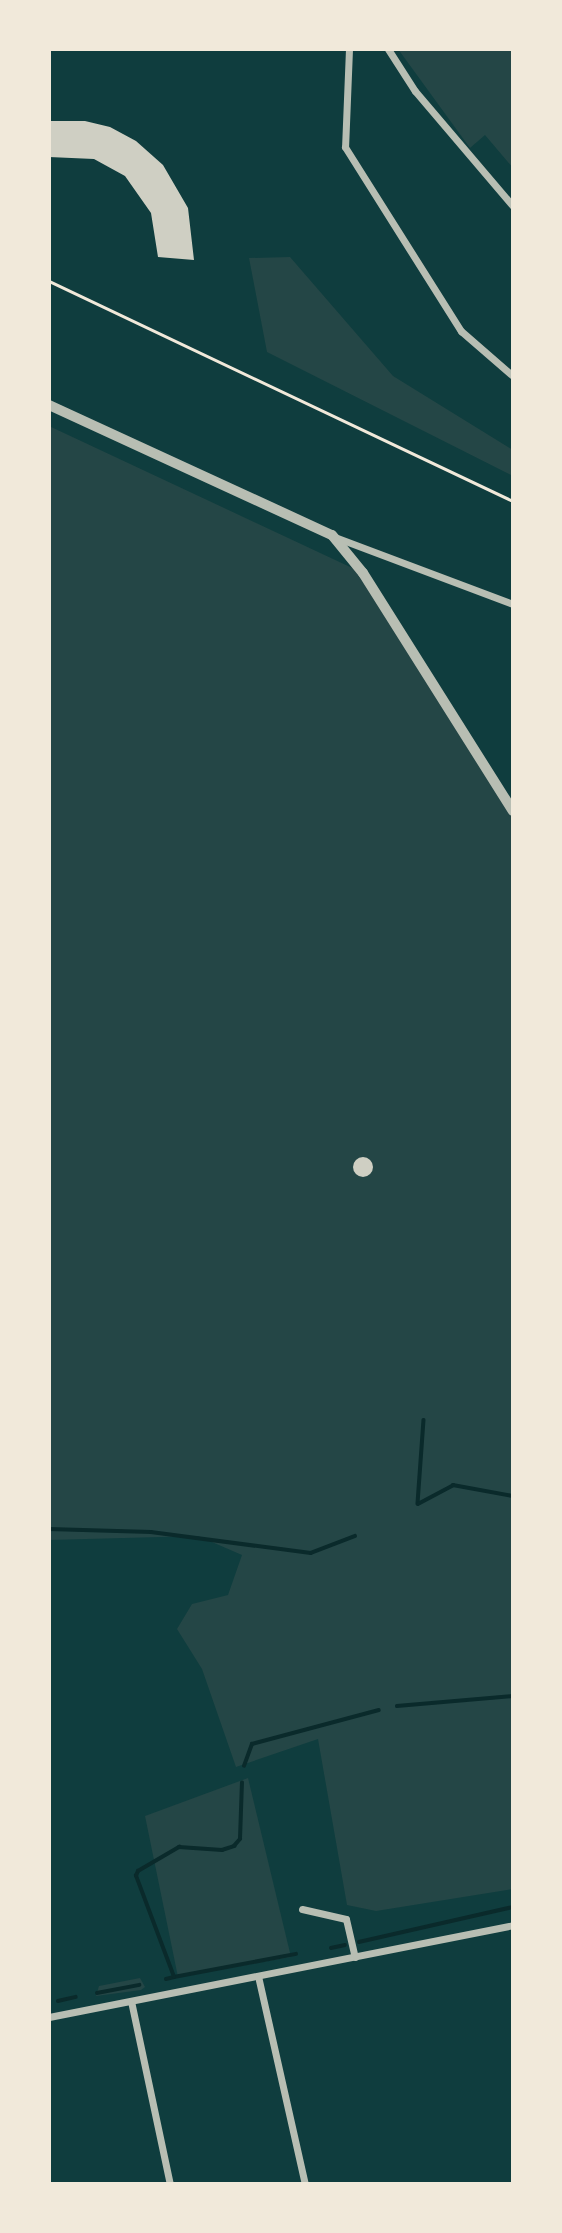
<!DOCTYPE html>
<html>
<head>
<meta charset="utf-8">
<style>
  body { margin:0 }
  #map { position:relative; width:562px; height:2233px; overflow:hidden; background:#0f3d3e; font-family:"Open Sans",sans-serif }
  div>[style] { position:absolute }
  .green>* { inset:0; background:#244646 }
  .stream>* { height:3.5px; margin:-1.75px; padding:0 1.75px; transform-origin:1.75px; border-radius:1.75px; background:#0a2a2b }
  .building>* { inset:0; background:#cfcfc3 }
  .round { border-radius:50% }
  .path>* { height:2.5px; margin:-1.25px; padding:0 1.25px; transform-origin:1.25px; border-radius:1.25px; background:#f1e9da }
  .minor>* { height:7px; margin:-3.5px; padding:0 3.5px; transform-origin:3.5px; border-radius:3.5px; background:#b8beb3 }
  .tertiary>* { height:10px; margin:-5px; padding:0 5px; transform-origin:5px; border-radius:5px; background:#b8beb3 }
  span { translate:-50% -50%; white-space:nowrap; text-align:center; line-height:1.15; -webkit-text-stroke:6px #f1e9da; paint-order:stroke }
  .frame { position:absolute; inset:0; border:51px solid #f1e9da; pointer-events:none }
</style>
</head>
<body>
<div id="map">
  <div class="green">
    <div style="clip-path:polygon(398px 49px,513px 49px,513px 168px,485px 135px,470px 148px)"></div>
    <div style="clip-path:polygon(290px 257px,393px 376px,513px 450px,513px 476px,267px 352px,249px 258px)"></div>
    <div style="clip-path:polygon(49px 426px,363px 573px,513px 811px,513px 1889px,376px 1911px,347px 1905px,318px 1739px,236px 1767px,202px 1669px,177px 1629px,192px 1604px,228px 1595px,242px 1555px,198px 1536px,49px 1540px)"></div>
    <div style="clip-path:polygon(248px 1778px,291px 1957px,178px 1977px,145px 1816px)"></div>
    <div style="clip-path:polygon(140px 1978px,145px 1987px,141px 1990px,96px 1996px,99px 1986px)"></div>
  </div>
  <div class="stream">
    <div style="left:424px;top:1420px;width:84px;rotate:94.1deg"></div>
    <div style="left:418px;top:1504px;width:40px;rotate:-28deg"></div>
    <div style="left:453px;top:1485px;width:61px;rotate:10.4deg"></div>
    <div style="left:49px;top:1529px;width:102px;rotate:1.7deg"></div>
    <div style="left:151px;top:1532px;width:161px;rotate:7.5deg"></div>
    <div style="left:311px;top:1553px;width:47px;rotate:-21.1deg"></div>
    <div style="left:397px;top:1706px;width:116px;rotate:-4.9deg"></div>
    <div style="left:244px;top:1766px;width:23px;rotate:-70deg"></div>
    <div style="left:252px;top:1744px;width:131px;rotate:-15deg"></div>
    <div style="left:359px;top:1942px;width:158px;rotate:-12.8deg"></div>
    <div style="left:331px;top:1948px;width:14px;rotate:-12deg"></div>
    <div style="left:174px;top:1977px;width:124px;rotate:-10.7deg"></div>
    <div style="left:166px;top:1979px;width:8px;rotate:-14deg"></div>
    <div style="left:174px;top:1977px;width:108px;rotate:-110.6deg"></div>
    <div style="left:136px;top:1876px;width:5px;rotate:-68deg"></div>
    <div style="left:138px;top:1871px;width:48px;rotate:-30.3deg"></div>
    <div style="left:179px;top:1847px;width:43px;rotate:4deg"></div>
    <div style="left:222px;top:1850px;width:13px;rotate:-18deg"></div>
    <div style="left:234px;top:1846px;width:9px;rotate:-49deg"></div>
    <div style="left:240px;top:1839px;width:56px;rotate:-88deg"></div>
    <div style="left:97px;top:1993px;width:43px;rotate:-10.8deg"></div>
    <div style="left:58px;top:2001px;width:18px;rotate:-13deg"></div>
  </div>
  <div class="building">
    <div style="clip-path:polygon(49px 121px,85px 121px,110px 127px,136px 141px,163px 165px,188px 208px,194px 260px,158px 257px,151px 213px,125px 176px,94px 159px,49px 157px)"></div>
    <div class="round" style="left:353px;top:1157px;width:20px;height:20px"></div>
  </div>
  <div class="path">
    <div style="left:49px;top:281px;width:514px;rotate:25.37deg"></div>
  </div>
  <div class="minor">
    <div style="left:349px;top:49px;width:98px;rotate:92.3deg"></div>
    <div style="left:345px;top:147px;width:218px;rotate:57.8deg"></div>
    <div style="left:461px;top:331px;width:69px;rotate:40.9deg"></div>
    <div style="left:388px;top:49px;width:50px;rotate:57.3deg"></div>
    <div style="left:415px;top:91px;width:151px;rotate:49.6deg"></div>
    <div style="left:332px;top:536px;width:193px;rotate:20.6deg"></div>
    <div style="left:302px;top:1909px;width:45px;rotate:12.8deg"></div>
    <div style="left:346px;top:1919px;width:39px;rotate:77deg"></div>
    <div style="left:258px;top:1976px;width:213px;rotate:77.3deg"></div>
    <div style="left:131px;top:2001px;width:187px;rotate:78deg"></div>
    <div style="left:49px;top:2017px;width:473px;rotate:-11.2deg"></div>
  </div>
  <div class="tertiary">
    <div style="left:49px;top:405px;width:311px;rotate:24.7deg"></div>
    <div style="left:332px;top:535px;width:49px;rotate:50.8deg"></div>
    <div style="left:363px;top:573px;width:281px;rotate:57.8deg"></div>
  </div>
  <div class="frame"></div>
</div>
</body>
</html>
